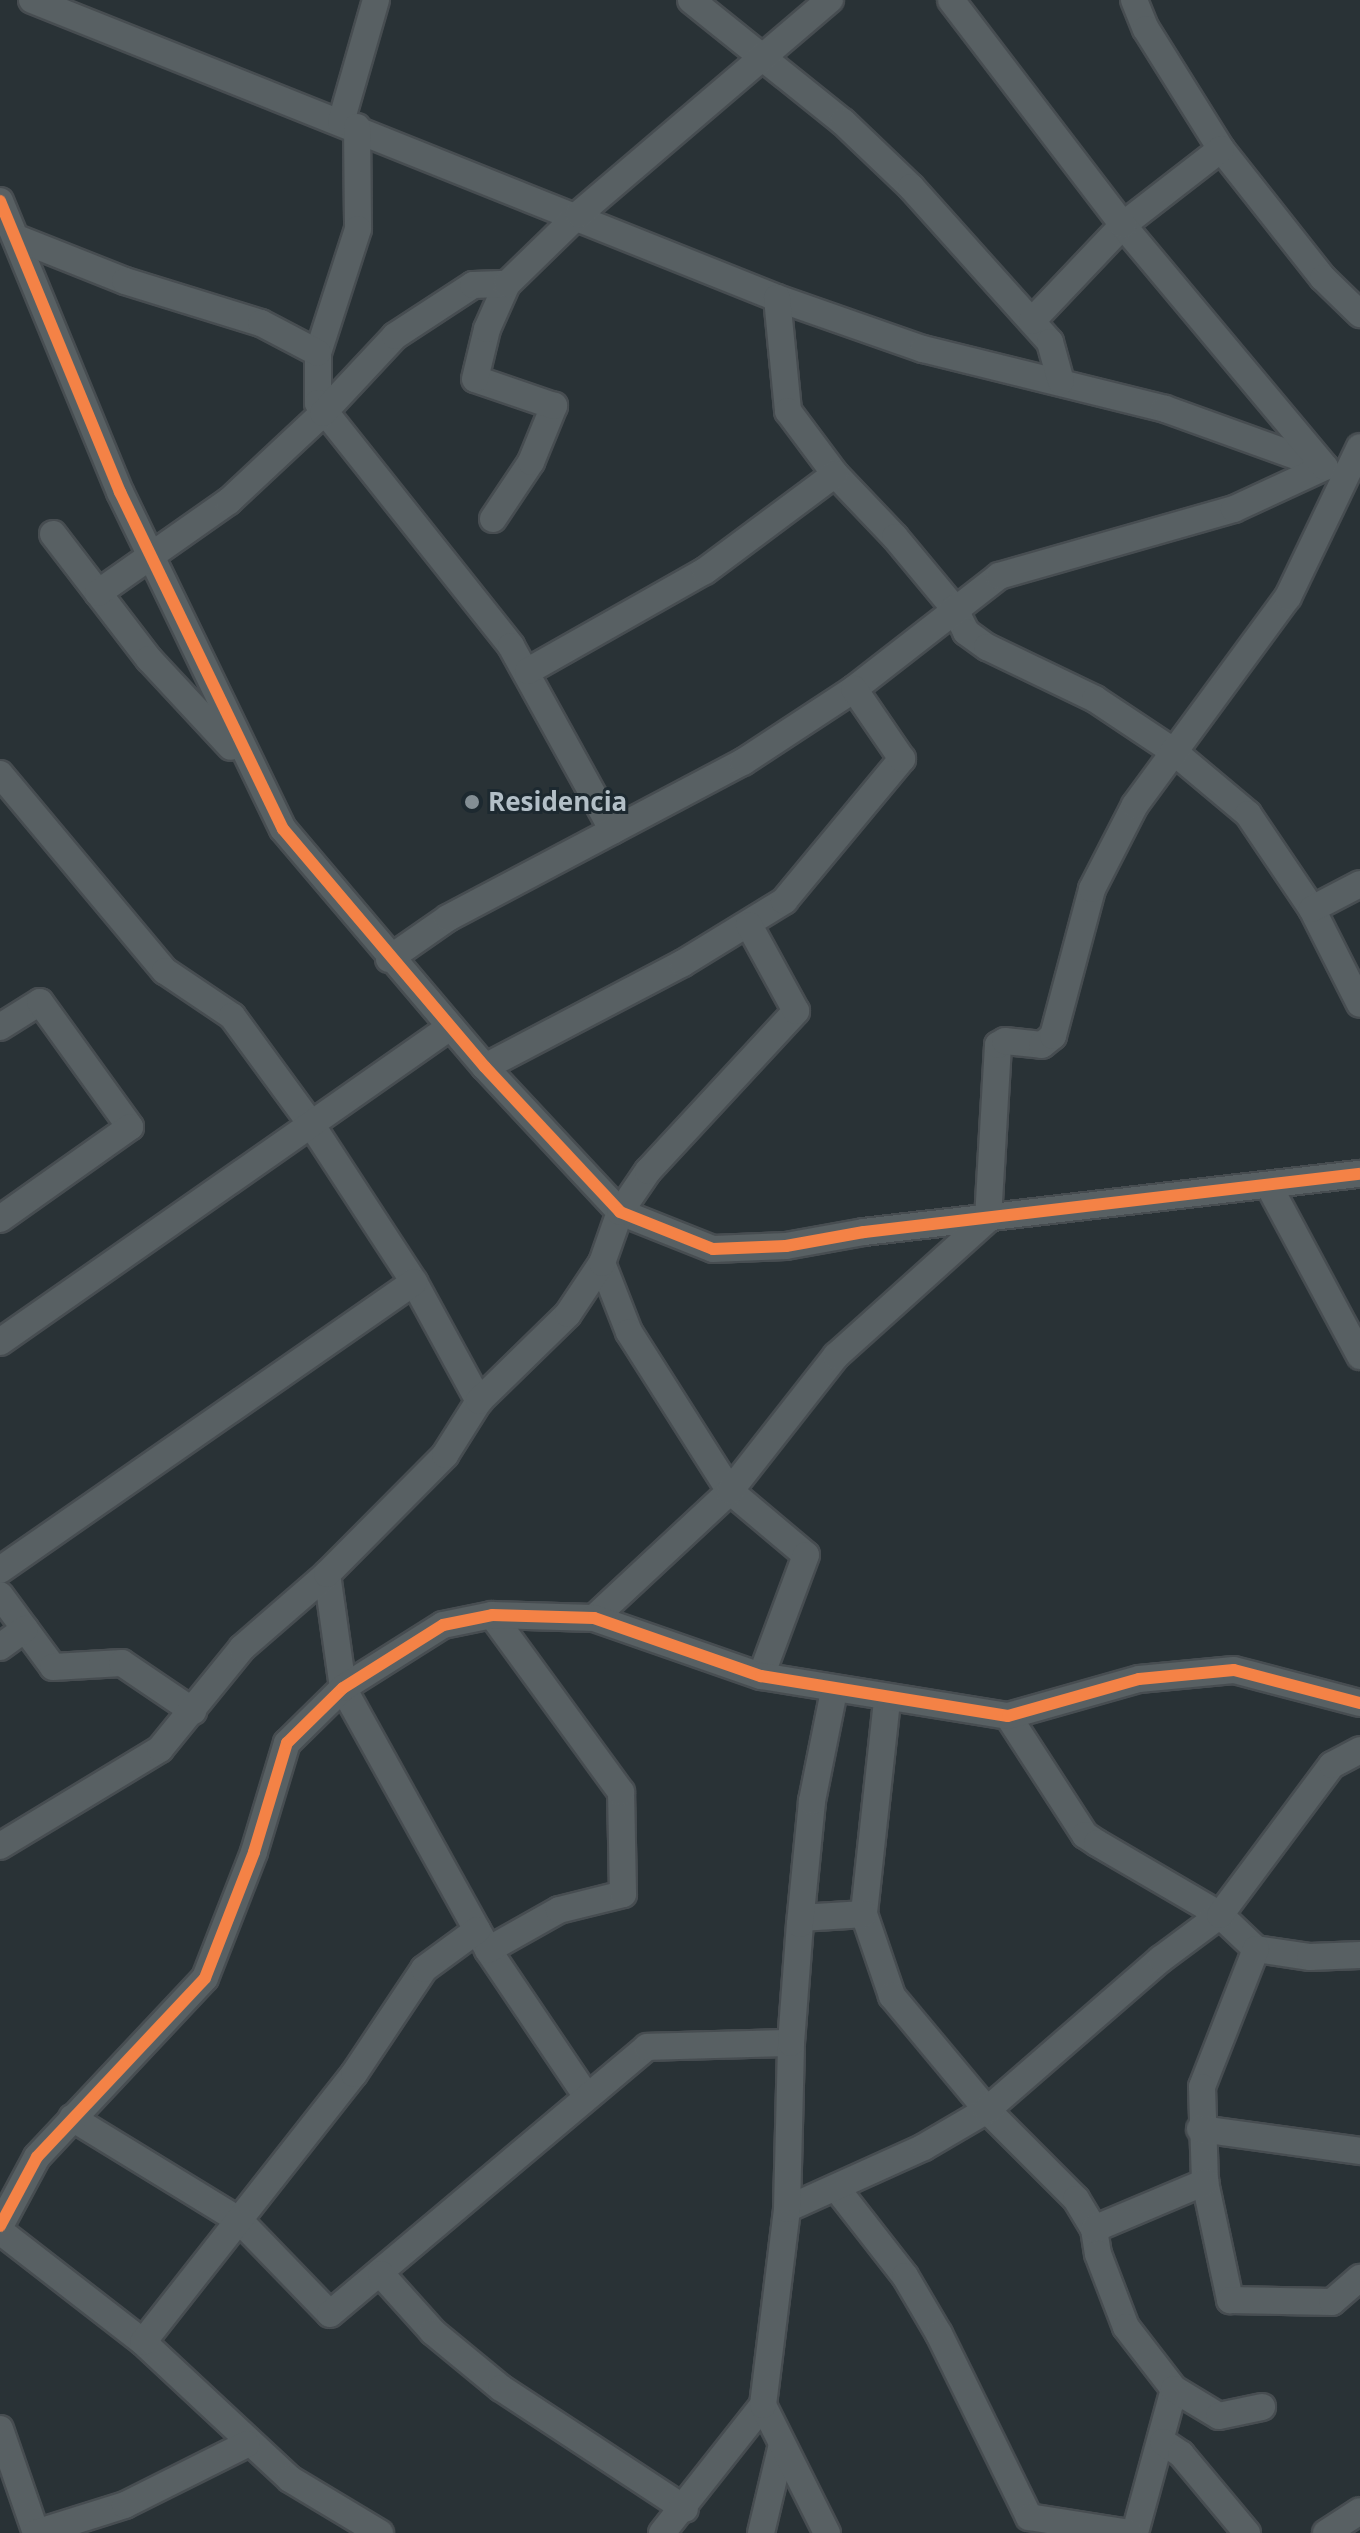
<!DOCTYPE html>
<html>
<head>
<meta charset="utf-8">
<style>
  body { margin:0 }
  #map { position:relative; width:1360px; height:2533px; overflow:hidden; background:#293236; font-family:"Open Sans",sans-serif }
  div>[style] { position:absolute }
  .roads { filter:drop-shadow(2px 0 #474d51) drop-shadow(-2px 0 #474d51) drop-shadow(0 2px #474d51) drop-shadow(0 -2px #474d51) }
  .minor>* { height:26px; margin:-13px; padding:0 13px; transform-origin:13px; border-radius:13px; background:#586063 }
  .cycleway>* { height:12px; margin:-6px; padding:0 6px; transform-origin:6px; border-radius:6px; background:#f48246 }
  .dots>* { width:22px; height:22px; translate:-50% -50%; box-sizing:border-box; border:4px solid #1d2930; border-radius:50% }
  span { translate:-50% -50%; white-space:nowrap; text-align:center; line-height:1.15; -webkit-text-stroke:6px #1d2930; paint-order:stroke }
  .poi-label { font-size:26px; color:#b3bfc7; font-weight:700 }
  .left { translate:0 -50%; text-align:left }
</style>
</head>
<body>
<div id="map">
  <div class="roads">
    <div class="minor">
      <div style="left:32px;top:0;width:802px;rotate:21.8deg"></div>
      <div style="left:777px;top:298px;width:155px;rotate:19.3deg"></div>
      <div style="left:923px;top:349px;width:249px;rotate:13.9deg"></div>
      <div style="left:1165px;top:409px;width:168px;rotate:19.8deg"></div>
      <div style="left:691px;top:0;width:195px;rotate:38.8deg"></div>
      <div style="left:843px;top:122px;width:94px;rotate:43.7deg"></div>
      <div style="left:911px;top:187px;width:208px;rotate:48.1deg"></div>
      <div style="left:1050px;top:342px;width:41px;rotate:74.6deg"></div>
      <div style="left:1134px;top:0;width:31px;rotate:68deg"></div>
      <div style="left:1146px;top:29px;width:142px;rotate:58deg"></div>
      <div style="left:1221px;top:149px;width:164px;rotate:51.7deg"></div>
      <div style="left:1323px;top:278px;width:52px;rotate:44.2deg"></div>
      <div style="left:341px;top:122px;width:127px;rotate:-74deg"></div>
      <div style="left:357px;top:127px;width:102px;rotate:89.4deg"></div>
      <div style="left:358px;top:229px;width:130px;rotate:107.9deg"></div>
      <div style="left:318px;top:353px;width:50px;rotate:90deg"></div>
      <div style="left:318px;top:403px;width:310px;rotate:51.5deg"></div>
      <div style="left:511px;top:646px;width:211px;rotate:61.1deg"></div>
      <div style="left:0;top:201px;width:315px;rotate:67.6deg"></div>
      <div style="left:120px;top:492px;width:374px;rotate:64.2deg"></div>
      <div style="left:283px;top:829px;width:312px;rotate:49.7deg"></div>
      <div style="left:485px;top:1067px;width:198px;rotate:47deg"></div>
      <div style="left:620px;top:1212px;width:100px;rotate:21.7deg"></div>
      <div style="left:713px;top:1249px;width:73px;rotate:-2.4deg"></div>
      <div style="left:786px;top:1246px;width:79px;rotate:-10.2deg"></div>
      <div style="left:864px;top:1232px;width:499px;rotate:-6.7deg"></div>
      <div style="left:17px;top:238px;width:116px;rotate:21.7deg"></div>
      <div style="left:125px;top:281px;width:142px;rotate:17.2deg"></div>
      <div style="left:261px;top:323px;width:64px;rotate:27.8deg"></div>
      <div style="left:777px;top:298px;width:114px;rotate:84.4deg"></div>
      <div style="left:788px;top:411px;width:79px;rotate:53.3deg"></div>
      <div style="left:835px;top:474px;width:87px;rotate:46.4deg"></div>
      <div style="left:895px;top:537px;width:92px;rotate:50.3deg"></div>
      <div style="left:954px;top:608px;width:27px;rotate:63deg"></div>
      <div style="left:966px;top:632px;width:26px;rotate:36deg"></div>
      <div style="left:987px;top:647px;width:120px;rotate:25.7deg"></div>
      <div style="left:1095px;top:699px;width:94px;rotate:33.7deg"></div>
      <div style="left:1173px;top:751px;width:98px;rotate:40deg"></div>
      <div style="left:1248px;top:814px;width:115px;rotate:56deg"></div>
      <div style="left:1312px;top:909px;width:106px;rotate:63.2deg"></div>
      <div style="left:1032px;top:321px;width:132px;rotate:-46.5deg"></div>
      <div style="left:1123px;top:225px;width:124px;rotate:-37.8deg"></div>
      <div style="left:493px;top:519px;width:69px;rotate:-56.3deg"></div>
      <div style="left:531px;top:462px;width:61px;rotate:-67.7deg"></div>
      <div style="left:554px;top:406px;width:83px;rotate:-161.1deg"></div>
      <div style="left:475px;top:379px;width:51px;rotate:-76.5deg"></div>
      <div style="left:487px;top:329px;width:49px;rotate:-66deg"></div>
      <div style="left:53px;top:534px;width:158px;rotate:52.5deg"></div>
      <div style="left:149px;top:659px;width:120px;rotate:47deg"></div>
      <div style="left:98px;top:593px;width:160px;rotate:-35.1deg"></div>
      <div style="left:229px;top:501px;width:129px;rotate:-43.1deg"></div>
      <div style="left:323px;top:413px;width:105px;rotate:-46.9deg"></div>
      <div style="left:395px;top:336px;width:93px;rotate:-33.2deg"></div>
      <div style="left:473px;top:285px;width:34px;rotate:-2deg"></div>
      <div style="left:507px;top:284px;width:100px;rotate:-44.2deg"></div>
      <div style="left:579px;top:214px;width:330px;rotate:-40.5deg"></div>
      <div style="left:528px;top:671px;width:203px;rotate:-29.5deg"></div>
      <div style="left:705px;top:571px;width:162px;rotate:-36.7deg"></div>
      <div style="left:0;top:774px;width:257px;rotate:50.1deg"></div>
      <div style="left:165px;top:971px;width:81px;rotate:33.9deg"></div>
      <div style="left:232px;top:1016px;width:134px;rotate:53.8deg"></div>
      <div style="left:311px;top:1124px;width:189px;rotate:56.9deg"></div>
      <div style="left:414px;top:1282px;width:136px;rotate:61.4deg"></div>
      <div style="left:1312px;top:909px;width:54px;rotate:-27.5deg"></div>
      <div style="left:389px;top:959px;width:72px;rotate:-34.8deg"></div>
      <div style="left:448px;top:918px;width:334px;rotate:-27.9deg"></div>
      <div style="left:743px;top:762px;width:133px;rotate:-33.3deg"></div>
      <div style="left:854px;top:689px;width:184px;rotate:-37.9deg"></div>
      <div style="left:999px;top:576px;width:244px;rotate:-15.9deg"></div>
      <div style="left:1234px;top:509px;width:100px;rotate:-24.8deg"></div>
      <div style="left:1325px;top:467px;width:315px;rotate:-129.9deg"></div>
      <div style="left:1123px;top:225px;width:283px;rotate:-127.4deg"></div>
      <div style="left:0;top:1027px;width:47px;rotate:-32deg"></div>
      <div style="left:40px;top:1002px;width:154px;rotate:54.2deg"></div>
      <div style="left:130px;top:1127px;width:159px;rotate:144.7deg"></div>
      <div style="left:485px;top:1067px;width:224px;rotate:-27.7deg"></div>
      <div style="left:683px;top:963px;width:119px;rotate:-31.5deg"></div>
      <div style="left:784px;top:901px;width:185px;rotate:-50.3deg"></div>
      <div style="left:902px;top:759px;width:85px;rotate:-124.4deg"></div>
      <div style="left:1269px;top:1186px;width:193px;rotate:61.8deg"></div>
      <div style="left:602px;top:1263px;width:74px;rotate:68.6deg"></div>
      <div style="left:629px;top:1332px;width:188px;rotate:57.6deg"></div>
      <div style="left:730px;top:1491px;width:99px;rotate:40.1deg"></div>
      <div style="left:806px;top:1555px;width:129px;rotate:110.4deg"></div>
      <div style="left:0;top:1342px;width:549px;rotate:-34.99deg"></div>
      <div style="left:0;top:1570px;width:504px;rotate:-34.82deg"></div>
      <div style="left:327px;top:1574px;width:115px;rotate:82deg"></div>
      <div style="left:343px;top:1688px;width:299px;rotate:61deg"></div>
      <div style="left:488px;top:1950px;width:177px;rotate:56deg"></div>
      <div style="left:0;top:1595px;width:89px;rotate:53.6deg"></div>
      <div style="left:53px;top:1667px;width:69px;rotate:-3.3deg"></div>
      <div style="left:122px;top:1663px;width:86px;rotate:34.1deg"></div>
      <div style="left:594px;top:1618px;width:186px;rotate:-43deg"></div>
      <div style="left:730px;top:1491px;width:172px;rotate:-51.9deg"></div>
      <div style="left:836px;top:1356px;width:205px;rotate:-42deg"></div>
      <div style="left:988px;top:1219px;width:174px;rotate:-86.7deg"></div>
      <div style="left:998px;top:1045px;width:8px;rotate:-30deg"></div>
      <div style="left:1005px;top:1041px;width:37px;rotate:6deg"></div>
      <div style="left:1042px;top:1045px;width:14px;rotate:-39deg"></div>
      <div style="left:1053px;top:1036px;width:152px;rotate:-75.1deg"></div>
      <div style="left:1092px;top:889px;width:94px;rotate:-62.9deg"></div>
      <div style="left:1135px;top:805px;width:258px;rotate:-53.7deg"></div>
      <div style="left:1288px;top:597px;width:166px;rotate:-64.4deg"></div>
      <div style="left:0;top:1647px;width:31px;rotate:-36deg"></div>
      <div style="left:886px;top:1710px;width:205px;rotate:96.2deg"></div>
      <div style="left:864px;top:1914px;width:87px;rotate:71.1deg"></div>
      <div style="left:892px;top:1996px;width:148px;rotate:50.2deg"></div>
      <div style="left:987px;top:2110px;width:126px;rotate:45deg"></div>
      <div style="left:1076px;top:2199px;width:35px;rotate:59deg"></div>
      <div style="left:1094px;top:2229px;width:25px;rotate:81deg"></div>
      <div style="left:1098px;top:2254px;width:78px;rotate:69deg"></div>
      <div style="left:1126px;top:2327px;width:78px;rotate:52.3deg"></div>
      <div style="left:1174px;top:2389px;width:149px;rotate:105.2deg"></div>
      <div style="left:1008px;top:1716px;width:142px;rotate:57.1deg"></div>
      <div style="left:1085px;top:1835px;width:14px;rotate:34deg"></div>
      <div style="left:1097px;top:1843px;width:143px;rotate:30.3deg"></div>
      <div style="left:1220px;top:1915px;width:50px;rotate:43.4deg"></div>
      <div style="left:1256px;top:1949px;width:55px;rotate:8.4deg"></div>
      <div style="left:1310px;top:1957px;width:50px;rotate:-2.3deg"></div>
      <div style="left:0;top:1846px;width:187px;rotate:-31.2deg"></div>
      <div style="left:160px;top:1749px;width:130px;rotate:-50.9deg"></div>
      <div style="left:242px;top:1648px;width:113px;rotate:-41deg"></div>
      <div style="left:327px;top:1574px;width:168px;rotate:-45.2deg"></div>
      <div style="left:445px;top:1455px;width:64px;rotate:-57.8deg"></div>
      <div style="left:479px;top:1401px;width:124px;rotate:-44.3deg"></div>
      <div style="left:568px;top:1314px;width:61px;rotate:-56.3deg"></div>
      <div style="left:602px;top:1263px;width:54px;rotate:-70.6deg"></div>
      <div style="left:620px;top:1212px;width:50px;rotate:-55.7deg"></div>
      <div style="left:648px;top:1171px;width:218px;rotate:-47.2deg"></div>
      <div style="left:796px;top:1011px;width:98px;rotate:-118.7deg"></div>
      <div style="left:801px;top:1918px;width:63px;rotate:-3.6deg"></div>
      <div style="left:1256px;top:1949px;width:148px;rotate:111.4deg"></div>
      <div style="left:1202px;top:2087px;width:95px;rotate:88.2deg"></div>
      <div style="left:1205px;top:2182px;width:121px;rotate:78deg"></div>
      <div style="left:1230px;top:2300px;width:102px;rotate:1.1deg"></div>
      <div style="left:1332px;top:2302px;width:37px;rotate:-41deg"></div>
      <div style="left:488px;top:1950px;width:81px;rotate:-29.4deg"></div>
      <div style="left:559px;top:1910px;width:66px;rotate:-14deg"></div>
      <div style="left:623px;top:1894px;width:102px;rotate:-91.1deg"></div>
      <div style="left:621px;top:1792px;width:219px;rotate:-126.1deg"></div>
      <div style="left:72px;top:2118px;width:197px;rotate:31.5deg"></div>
      <div style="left:240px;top:2221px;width:129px;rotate:45.9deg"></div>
      <div style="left:330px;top:2314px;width:414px;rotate:-40.1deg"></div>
      <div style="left:647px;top:2047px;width:144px;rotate:-1.6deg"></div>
      <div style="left:1200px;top:2129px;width:162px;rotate:7.8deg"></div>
      <div style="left:837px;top:2189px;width:110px;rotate:52deg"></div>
      <div style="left:905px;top:2276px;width:67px;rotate:59.6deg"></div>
      <div style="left:939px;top:2334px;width:204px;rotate:63.8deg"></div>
      <div style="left:1029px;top:2517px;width:102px;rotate:9deg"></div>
      <div style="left:787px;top:2209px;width:150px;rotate:-24.3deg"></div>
      <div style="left:924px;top:2147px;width:73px;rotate:-30.4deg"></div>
      <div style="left:987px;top:2110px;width:230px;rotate:-41deg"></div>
      <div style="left:1161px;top:1959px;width:74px;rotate:-36.7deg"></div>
      <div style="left:1220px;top:1915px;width:187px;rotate:-53.3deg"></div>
      <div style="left:1332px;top:1765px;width:32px;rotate:-28deg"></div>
      <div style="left:0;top:2226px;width:78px;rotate:-61.8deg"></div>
      <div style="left:37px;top:2157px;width:245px;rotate:-46.8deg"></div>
      <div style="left:205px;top:1978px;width:135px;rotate:-68.7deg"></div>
      <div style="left:254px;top:1852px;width:114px;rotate:-73.2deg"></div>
      <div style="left:287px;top:1743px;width:78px;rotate:-44.5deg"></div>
      <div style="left:343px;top:1688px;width:118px;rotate:-32.2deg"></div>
      <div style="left:443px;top:1625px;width:50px;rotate:-11.5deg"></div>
      <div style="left:492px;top:1615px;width:102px;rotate:1.7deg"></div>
      <div style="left:594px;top:1618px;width:177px;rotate:19.2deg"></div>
      <div style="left:761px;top:1676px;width:250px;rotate:9.2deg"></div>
      <div style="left:1008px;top:1716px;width:136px;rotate:-15.8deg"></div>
      <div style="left:1139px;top:1679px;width:95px;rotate:-5.4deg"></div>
      <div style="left:1234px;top:1670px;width:130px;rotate:14.7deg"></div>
      <div style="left:1094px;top:2229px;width:121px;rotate:-22.9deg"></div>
      <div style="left:0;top:2231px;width:181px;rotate:37.8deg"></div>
      <div style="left:143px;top:2342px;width:201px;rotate:43deg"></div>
      <div style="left:290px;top:2479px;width:105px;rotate:31deg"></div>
      <div style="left:381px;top:2274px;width:78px;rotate:48.1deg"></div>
      <div style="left:433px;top:2332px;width:88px;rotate:39.5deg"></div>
      <div style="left:501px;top:2388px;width:220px;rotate:33.3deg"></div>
      <div style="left:143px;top:2342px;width:341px;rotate:-51.8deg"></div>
      <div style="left:354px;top:2074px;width:126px;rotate:-56.3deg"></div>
      <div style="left:424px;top:1969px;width:66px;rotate:-36.3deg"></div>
      <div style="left:1174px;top:2389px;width:52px;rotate:31deg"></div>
      <div style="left:1219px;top:2416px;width:44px;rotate:-11.8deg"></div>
      <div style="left:0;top:2429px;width:110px;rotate:70.9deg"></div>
      <div style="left:1163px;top:2442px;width:22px;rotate:34deg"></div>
      <div style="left:1181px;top:2454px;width:103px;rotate:50.1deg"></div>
      <div style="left:36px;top:2533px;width:93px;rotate:-17.5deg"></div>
      <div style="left:125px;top:2505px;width:136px;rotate:-26.6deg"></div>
      <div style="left:662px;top:2533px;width:163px;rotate:-51.7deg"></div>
      <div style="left:761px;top:2533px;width:91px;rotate:-76.7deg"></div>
      <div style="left:827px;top:2533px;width:143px;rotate:-116.6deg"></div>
      <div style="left:763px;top:2405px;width:197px;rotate:-83deg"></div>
      <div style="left:787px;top:2209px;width:166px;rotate:-88.6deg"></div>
      <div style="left:791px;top:2043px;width:119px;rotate:-85.7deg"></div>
      <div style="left:800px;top:1924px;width:124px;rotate:-84.4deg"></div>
      <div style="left:812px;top:1801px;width:102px;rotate:-78.7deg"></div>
      <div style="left:1326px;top:2533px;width:40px;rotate:-32.9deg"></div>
    </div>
  </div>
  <div class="cycleway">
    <div style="left:0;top:201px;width:315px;rotate:67.6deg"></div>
    <div style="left:120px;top:492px;width:374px;rotate:64.2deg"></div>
    <div style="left:283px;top:829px;width:312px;rotate:49.7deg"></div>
    <div style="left:485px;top:1067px;width:198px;rotate:47deg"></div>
    <div style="left:620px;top:1212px;width:100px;rotate:21.7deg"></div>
    <div style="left:713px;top:1249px;width:73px;rotate:-2.4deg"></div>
    <div style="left:786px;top:1246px;width:79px;rotate:-10.2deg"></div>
    <div style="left:864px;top:1232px;width:499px;rotate:-6.7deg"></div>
    <div style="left:0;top:2226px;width:78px;rotate:-61.8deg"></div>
    <div style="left:37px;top:2157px;width:245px;rotate:-46.8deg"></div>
    <div style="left:205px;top:1978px;width:135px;rotate:-68.7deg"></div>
    <div style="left:254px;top:1852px;width:114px;rotate:-73.2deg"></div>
    <div style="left:287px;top:1743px;width:78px;rotate:-44.5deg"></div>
    <div style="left:343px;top:1688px;width:118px;rotate:-32.2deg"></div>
    <div style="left:443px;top:1625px;width:50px;rotate:-11.5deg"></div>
    <div style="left:492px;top:1615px;width:102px;rotate:1.7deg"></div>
    <div style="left:594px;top:1618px;width:177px;rotate:19.2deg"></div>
    <div style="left:761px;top:1676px;width:250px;rotate:9.2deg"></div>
    <div style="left:1008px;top:1716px;width:136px;rotate:-15.8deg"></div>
    <div style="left:1139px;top:1679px;width:95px;rotate:-5.4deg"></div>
    <div style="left:1234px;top:1670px;width:130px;rotate:14.7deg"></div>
  </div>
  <div class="dots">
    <div style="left:472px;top:802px;background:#838e94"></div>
  </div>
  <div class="poi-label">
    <span class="left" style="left:488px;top:802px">Residencia</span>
  </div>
</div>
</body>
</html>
